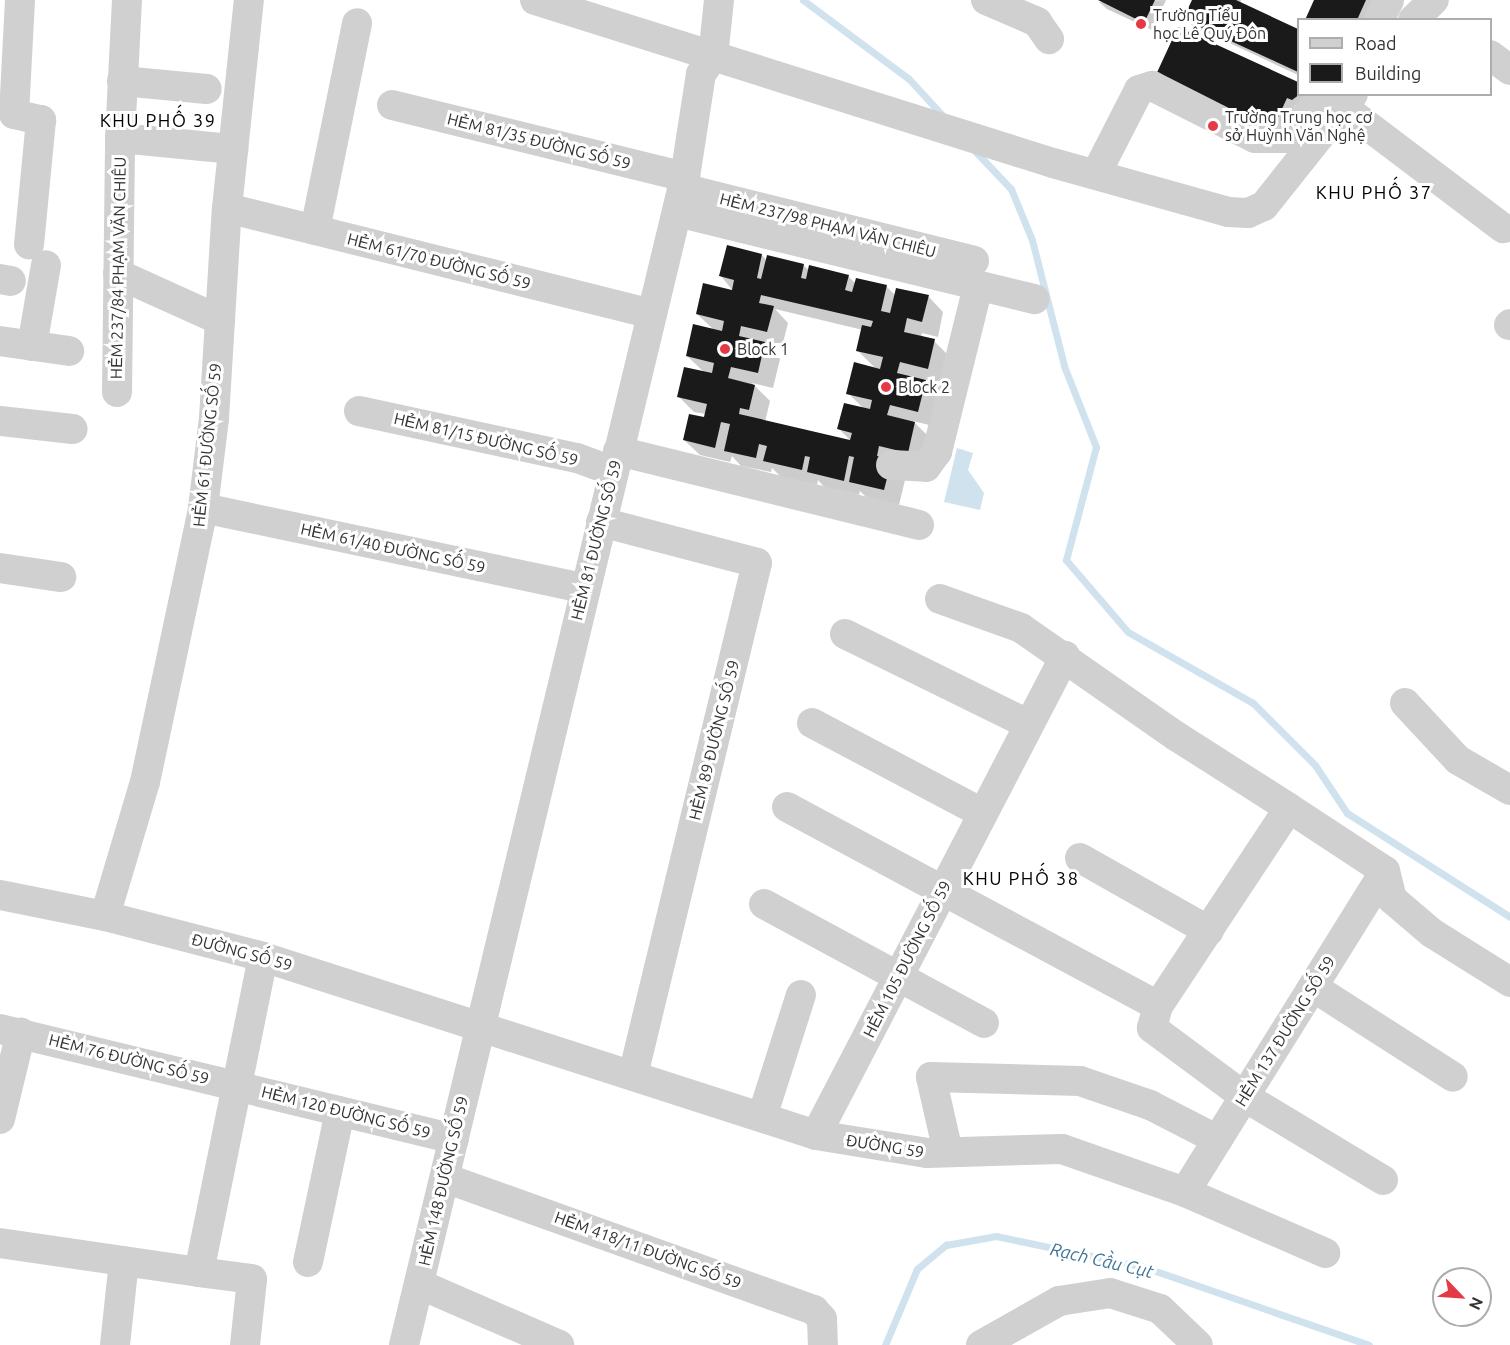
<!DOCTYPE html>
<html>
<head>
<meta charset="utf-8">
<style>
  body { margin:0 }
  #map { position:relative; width:1510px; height:1345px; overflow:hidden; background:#fff; font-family:Ubuntu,sans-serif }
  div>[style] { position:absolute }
  .water>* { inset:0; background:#cfe2ee }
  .shadow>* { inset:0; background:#0003 }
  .stream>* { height:7px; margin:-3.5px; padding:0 3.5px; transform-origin:3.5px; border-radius:3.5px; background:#cfe2ee }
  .building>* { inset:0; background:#1a1a1a }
  .minor>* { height:30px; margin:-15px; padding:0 15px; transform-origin:15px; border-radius:15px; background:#d0d0d0 }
  .dots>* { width:16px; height:16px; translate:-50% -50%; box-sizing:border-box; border:3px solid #fff; border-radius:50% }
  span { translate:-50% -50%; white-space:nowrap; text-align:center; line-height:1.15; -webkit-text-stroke:6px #fff; paint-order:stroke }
  .poi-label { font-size:16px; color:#333 }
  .left { translate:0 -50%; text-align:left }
  .street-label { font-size:16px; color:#333 }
  .neighbourhood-label { font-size:18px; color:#000; letter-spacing:1.5px }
  .water-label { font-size:18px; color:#3f7597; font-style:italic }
  .legend { position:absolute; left:1297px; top:18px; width:195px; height:78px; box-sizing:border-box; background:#fff; border:2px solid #adadad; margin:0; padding:8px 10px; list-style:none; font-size:18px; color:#333 }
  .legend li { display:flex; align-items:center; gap:12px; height:30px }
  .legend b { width:30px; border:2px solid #adadad }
  .north { position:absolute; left:1432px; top:1267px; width:60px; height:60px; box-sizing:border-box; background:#fff; border:2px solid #adadad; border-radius:50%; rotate:115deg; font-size:16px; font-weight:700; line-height:24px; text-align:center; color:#333 }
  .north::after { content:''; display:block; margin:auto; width:21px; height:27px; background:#e63946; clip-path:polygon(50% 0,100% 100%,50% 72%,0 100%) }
</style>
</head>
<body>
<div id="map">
  <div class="water">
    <div style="clip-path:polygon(957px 448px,973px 453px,968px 470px,984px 493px,980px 510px,944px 502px)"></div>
  </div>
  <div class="shadow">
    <div style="clip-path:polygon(1166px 0,1152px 30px,1107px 9px,1099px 2px)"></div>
    <div style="clip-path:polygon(1194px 0,1241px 0,1240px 4px,1298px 31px,1298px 75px,1193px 26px,1185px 19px)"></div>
    <div style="clip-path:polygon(1315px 0,1377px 0,1368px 20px,1306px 20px)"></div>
    <div style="clip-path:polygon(1164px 87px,1298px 94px,1309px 94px,1306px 105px,1295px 105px,1279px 140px)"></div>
    <div style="clip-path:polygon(evenodd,762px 255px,767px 261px,803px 265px,810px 271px,848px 276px,856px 284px,857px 280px,887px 287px,896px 296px,928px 296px,943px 312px,938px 337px,922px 333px,921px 338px,934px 341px,949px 356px,943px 384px,923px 379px,940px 396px,933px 426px,913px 421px,930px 438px,906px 476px,899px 505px,866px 497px,860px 491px,859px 495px,824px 487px,818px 480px,817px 485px,780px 476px,772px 468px,771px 472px,741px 466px,732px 456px,730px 462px,700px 455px,684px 440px,706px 414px,694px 412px,678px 396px,705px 373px,687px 356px,714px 330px,697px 314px,733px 291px,721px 276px,762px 255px,775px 309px,863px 330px,858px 351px,876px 369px,848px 393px,864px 409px,839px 429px,853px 443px,765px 422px,770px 401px,752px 383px,773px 388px,780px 359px,763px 342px,782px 347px,788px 323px,775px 309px)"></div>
  </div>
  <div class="stream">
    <div style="left:803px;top:0;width:132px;rotate:36.7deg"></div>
    <div style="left:909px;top:79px;width:52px;rotate:47.4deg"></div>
    <div style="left:974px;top:150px;width:54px;rotate:46.5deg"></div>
    <div style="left:1011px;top:189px;width:55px;rotate:67.6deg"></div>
    <div style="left:1032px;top:240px;width:130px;rotate:75.7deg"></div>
    <div style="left:1064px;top:366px;width:87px;rotate:68.4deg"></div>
    <div style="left:1096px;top:447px;width:117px;rotate:104.9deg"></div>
    <div style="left:1066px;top:560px;width:95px;rotate:49.3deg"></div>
    <div style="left:1128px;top:632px;width:144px;rotate:29.6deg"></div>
    <div style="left:1253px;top:703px;width:88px;rotate:45deg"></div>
    <div style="left:1315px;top:765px;width:58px;rotate:56.3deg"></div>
    <div style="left:1347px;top:813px;width:193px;rotate:32.5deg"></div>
    <div style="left:885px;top:1345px;width:82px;rotate:-67.2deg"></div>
    <div style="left:917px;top:1269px;width:38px;rotate:-40deg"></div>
    <div style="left:946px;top:1245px;width:51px;rotate:-10.2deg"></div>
    <div style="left:996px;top:1236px;width:151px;rotate:11.8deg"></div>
    <div style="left:1144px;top:1267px;width:238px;rotate:19.1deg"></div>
  </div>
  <div class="building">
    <div style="clip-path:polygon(1098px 0,1155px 0,1144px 23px)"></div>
    <div style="clip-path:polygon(1192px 0,1236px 0,1298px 29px,1298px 72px,1183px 19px)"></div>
    <div style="clip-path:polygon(1314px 0,1366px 0,1357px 20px,1305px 20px)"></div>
    <div style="clip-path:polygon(1178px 27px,1298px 82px,1300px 94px,1292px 100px,1287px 98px,1271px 133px,1154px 79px)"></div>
    <div style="clip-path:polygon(evenodd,727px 245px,762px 254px,757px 278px,761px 279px,767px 255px,804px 264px,801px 278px,806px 279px,809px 265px,849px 275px,845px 290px,852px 292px,856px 278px,887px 285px,881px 311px,890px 313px,896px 288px,929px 295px,922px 322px,907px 318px,904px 332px,935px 339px,928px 369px,900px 362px,897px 373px,926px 380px,918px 412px,890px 405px,887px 415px,915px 422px,908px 453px,879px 446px,877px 456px,892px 459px,884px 490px,849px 482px,854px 457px,849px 456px,844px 481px,807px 472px,810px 457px,805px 456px,802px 470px,763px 461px,767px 446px,759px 444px,756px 458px,724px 451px,730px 424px,721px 422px,715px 448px,683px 440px,689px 414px,704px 417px,707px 404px,677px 397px,684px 367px,712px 373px,714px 363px,686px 356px,693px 324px,722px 331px,724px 321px,696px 314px,703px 283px,732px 290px,734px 280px,719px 276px,727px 245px,761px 295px,873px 321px,871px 327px,862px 325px,856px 351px,883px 357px,880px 369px,854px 362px,846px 394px,872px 400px,870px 409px,844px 403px,837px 429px,852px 433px,850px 440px,739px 414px,740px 408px,749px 410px,755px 385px,728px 378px,731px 367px,758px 373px,765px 342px,739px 336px,741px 326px,767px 332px,774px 306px,759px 303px,761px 295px)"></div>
  </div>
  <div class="minor">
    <div style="left:20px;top:0;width:114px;rotate:93deg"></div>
    <div style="left:14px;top:114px;width:28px;rotate:13deg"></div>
    <div style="left:41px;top:120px;width:125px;rotate:95.5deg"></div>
    <div style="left:535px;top:0;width:543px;rotate:17.47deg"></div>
    <div style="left:1053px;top:163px;width:182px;rotate:15.6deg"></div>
    <div style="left:1228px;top:212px;width:20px;rotate:3deg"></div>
    <div style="left:1248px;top:213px;width:17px;rotate:-24deg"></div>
    <div style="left:1264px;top:206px;width:143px;rotate:-51.5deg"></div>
    <div style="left:986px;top:0;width:56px;rotate:23.3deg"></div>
    <div style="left:1037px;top:22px;width:21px;rotate:55deg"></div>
    <div style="left:1379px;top:20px;width:22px;rotate:-63deg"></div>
    <div style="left:1413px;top:20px;width:29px;rotate:-44deg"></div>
    <div style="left:1490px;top:55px;width:25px;rotate:37deg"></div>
    <div style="left:122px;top:81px;width:85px;rotate:5.4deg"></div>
    <div style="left:392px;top:105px;width:302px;rotate:13.8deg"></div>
    <div style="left:1343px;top:107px;width:201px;rotate:37.1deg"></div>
    <div style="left:120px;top:138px;width:114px;rotate:5.6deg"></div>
    <div style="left:1097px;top:172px;width:92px;rotate:-62.9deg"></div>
    <div style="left:1139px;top:90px;width:14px;rotate:-17deg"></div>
    <div style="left:1152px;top:86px;width:115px;rotate:26.8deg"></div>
    <div style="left:1255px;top:138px;width:31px"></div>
    <div style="left:1286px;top:138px;width:59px;rotate:-47.7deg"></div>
    <div style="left:682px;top:188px;width:301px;rotate:14deg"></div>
    <div style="left:227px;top:208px;width:438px;rotate:14deg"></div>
    <div style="left:677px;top:212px;width:368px;rotate:13.7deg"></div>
    <div style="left:315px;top:230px;width:211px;rotate:-78.5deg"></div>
    <div style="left:118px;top:274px;width:112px;rotate:24.3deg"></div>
    <div style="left:0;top:279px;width:11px;rotate:10deg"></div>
    <div style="left:1509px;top:325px;width:1px;rotate:-45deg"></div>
    <div style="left:0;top:341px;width:70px;rotate:8.2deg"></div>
    <div style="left:32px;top:346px;width:82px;rotate:-80.2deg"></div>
    <div style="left:117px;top:392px;width:254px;rotate:-89.3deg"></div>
    <div style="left:120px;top:138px;width:138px;rotate:-87.1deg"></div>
    <div style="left:359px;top:411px;width:223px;rotate:12.2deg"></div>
    <div style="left:577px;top:458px;width:38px;rotate:20deg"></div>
    <div style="left:0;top:421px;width:73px;rotate:6.3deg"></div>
    <div style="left:618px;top:451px;width:310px;rotate:13.8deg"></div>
    <div style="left:891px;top:465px;width:35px;rotate:3deg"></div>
    <div style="left:926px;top:467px;width:19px;rotate:-54deg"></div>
    <div style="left:937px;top:452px;width:171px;rotate:-76.1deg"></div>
    <div style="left:203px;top:508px;width:388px;rotate:11.9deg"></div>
    <div style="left:601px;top:522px;width:161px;rotate:14.7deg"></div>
    <div style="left:757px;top:563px;width:527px;rotate:103.61deg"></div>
    <div style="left:0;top:568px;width:62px;rotate:8.4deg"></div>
    <div style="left:940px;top:599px;width:86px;rotate:19.7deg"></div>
    <div style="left:1021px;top:628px;width:189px;rotate:34.9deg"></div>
    <div style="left:1176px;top:736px;width:134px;rotate:32.5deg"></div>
    <div style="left:845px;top:634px;width:204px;rotate:26.2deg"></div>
    <div style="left:1405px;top:703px;width:78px;rotate:47.1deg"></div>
    <div style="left:1458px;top:760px;width:60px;rotate:30deg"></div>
    <div style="left:812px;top:723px;width:192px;rotate:27.9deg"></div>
    <div style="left:787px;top:807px;width:421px;rotate:28.2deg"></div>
    <div style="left:1080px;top:858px;width:148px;rotate:29.5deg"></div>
    <div style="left:0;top:895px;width:107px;rotate:11.3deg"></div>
    <div style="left:105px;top:916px;width:163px;rotate:14.5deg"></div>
    <div style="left:263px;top:957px;width:581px;rotate:17.84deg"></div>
    <div style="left:816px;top:1135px;width:112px;rotate:9.2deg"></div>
    <div style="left:927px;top:1153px;width:135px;rotate:-1.7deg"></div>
    <div style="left:1062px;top:1149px;width:130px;rotate:19.3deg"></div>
    <div style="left:1185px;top:1192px;width:153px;rotate:23.5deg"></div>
    <div style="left:764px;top:904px;width:250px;rotate:28.4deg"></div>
    <div style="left:105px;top:916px;width:140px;rotate:-73.4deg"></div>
    <div style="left:145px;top:782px;width:280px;rotate:-78deg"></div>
    <div style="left:203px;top:508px;width:91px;rotate:-83deg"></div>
    <div style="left:214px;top:418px;width:210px;rotate:-86.5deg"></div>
    <div style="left:227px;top:208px;width:209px;rotate:-84deg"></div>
    <div style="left:1313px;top:987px;width:166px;rotate:32.7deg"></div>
    <div style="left:0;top:1029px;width:467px;rotate:13.6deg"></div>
    <div style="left:762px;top:1117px;width:128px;rotate:-72.3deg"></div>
    <div style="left:0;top:1119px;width:89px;rotate:-76.4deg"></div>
    <div style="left:816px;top:1135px;width:540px;rotate:-62.53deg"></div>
    <div style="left:948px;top:1152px;width:77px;rotate:-102.8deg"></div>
    <div style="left:931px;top:1077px;width:149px;rotate:1.5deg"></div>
    <div style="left:1080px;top:1081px;width:74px;rotate:18.9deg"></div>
    <div style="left:1150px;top:1105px;width:76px;rotate:27.2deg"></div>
    <div style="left:445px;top:1178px;width:392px;rotate:19.7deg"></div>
    <div style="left:814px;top:1310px;width:12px;rotate:48deg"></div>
    <div style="left:822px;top:1319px;width:26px;rotate:88deg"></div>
    <div style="left:1383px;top:1180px;width:161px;rotate:-149deg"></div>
    <div style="left:1245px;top:1097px;width:116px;rotate:-143.4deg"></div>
    <div style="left:1152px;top:1028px;width:23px;rotate:-75deg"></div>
    <div style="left:1158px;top:1006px;width:237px;rotate:-56.5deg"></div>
    <div style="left:1289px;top:808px;width:115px;rotate:33.3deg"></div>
    <div style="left:1385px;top:871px;width:29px;rotate:76deg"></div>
    <div style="left:1392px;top:899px;width:52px;rotate:40.4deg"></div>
    <div style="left:1432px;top:933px;width:92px;rotate:32.1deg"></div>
    <div style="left:1185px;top:1192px;width:378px;rotate:-58.1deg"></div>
    <div style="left:0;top:1243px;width:201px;rotate:8.3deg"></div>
    <div style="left:308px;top:1262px;width:154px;rotate:-78deg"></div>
    <div style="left:419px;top:1284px;width:153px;rotate:23.5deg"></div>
    <div style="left:115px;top:1345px;width:84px;rotate:-83.9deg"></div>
    <div style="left:245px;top:1345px;width:66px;rotate:-83.9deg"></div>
    <div style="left:252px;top:1279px;width:53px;rotate:-172.5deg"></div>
    <div style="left:199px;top:1272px;width:321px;rotate:-78.5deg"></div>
    <div style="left:404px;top:1345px;width:1201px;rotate:-76.47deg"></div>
    <div style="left:685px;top:177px;width:104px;rotate:-81.2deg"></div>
    <div style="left:701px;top:74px;width:21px;rotate:-55deg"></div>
    <div style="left:713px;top:57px;width:57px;rotate:-84deg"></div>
    <div style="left:981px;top:1345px;width:90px;rotate:-29.4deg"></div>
    <div style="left:1059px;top:1301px;width:52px;rotate:-8.9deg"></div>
    <div style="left:1110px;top:1293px;width:52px;rotate:17.7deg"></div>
    <div style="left:1160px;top:1309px;width:52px;rotate:43.5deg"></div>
  </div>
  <div class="dots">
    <div style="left:1141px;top:24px;background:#e63946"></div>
    <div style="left:1213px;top:126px;background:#e63946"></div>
    <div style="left:725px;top:349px;background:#e63946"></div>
    <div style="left:886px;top:387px;background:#e63946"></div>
  </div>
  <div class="poi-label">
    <span class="left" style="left:1153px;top:24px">Trường Tiểu<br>học Lê Quý Đôn</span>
    <span class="left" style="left:1225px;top:126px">Trường Trung học cơ<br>sở Huỳnh Văn Nghệ</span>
    <span class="left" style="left:737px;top:349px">Block 1</span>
    <span class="left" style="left:898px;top:387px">Block 2</span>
  </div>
  <div class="street-label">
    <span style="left:539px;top:141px;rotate:14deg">HẺM 81/35 ĐƯỜNG SỐ 59</span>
    <span style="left:828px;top:225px;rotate:14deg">HẺM 237/98 PHẠM VĂN CHIÊU</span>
    <span style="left:439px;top:261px;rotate:14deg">HẺM 61/70 ĐƯỜNG SỐ 59</span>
    <span style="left:118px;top:268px;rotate:-89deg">HẺM 237/84 PHẠM VĂN CHIÊU</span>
    <span style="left:486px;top:439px;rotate:13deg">HẺM 81/15 ĐƯỜNG SỐ 59</span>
    <span style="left:207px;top:445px;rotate:-84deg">HẺM 61 ĐƯỜNG SỐ 59</span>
    <span style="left:596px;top:540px;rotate:-76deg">HẺM 81 ĐƯỜNG SỐ 59</span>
    <span style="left:393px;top:548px;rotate:12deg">HẺM 61/40 ĐƯỜNG SỐ 59</span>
    <span style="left:714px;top:740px;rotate:-76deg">HẺM 89 ĐƯỜNG SỐ 59</span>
    <span style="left:242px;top:952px;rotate:15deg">ĐƯỜNG SỐ 59</span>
    <span style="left:907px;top:959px;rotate:-63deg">HẺM 105 ĐƯỜNG SỐ 59</span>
    <span style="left:1285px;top:1031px;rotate:-58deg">HẺM 137 ĐƯỜNG SỐ 59</span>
    <span style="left:129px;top:1059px;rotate:14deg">HẺM 76 ĐƯỜNG SỐ 59</span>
    <span style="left:346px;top:1112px;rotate:14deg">HẺM 120 ĐƯỜNG SỐ 59</span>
    <span style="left:885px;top:1146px;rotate:9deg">ĐƯỜNG 59</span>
    <span style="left:443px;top:1181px;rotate:-77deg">HẺM 148 ĐƯỜNG SỐ 59</span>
    <span style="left:648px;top:1250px;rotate:20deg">HẺM 418/11 ĐƯỜNG SỐ 59</span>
  </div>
  <div class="neighbourhood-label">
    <span style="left:158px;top:120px">KHU PHỐ 39</span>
    <span style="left:1374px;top:192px">KHU PHỐ 37</span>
    <span style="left:1021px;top:878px">KHU PHỐ 38</span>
  </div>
  <div class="water-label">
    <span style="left:1102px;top:1260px;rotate:13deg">Rạch Cầu Cụt</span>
  </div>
  <ul class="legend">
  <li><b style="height:8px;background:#d0d0d0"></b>Road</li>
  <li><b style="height:16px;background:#1a1a1a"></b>Building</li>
  </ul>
  <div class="north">N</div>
</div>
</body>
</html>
